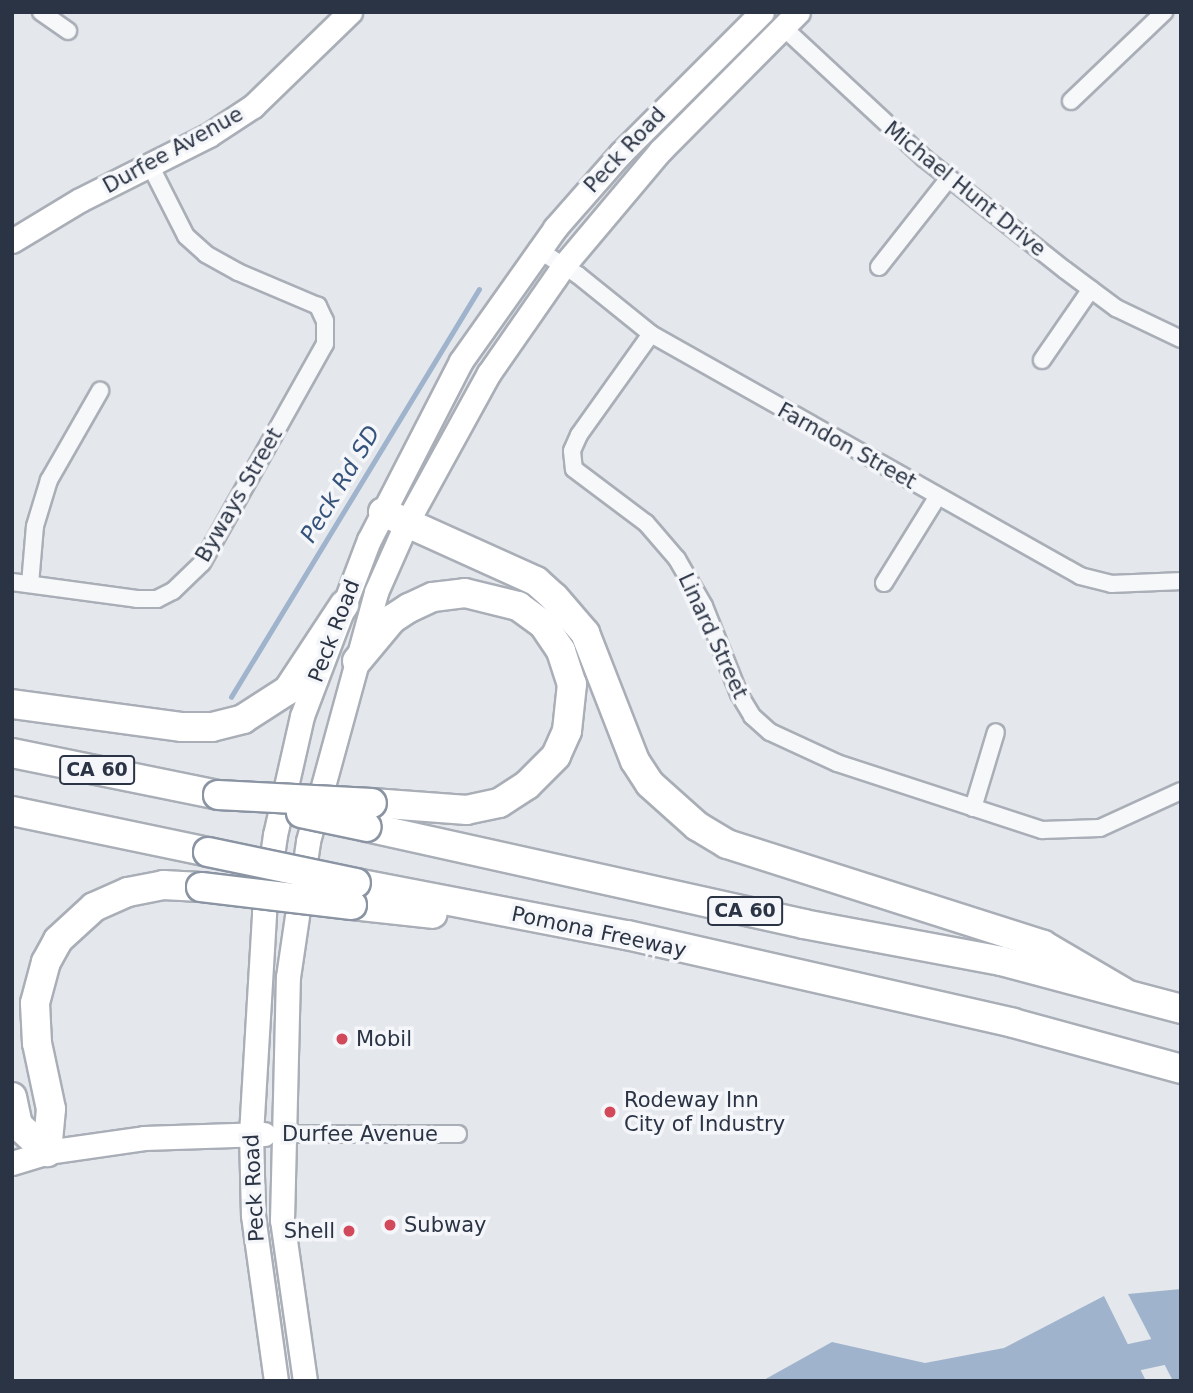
<!DOCTYPE html>
<html>
<head>
<meta charset="utf-8">
<style>
  body { margin:0 }
  #map { position:relative; width:1193px; height:1393px; overflow:hidden; background:#e4e7ec; font-family:"DejaVu Sans",sans-serif }
  div>[style] { position:absolute }
  .water>* { inset:0; background:#9fb4cc }
  .stream>* { height:4.5px; margin:-2.25px; padding:0 2.25px; transform-origin:2.25px; border-radius:2.25px; background:#9fb4cc }
  .river>* { height:28px; margin:-14px; padding:0 14px; transform-origin:14px; border-radius:14px; background:#9fb4cc }
  .roads { filter:drop-shadow(2px 0 #a9aeb7) drop-shadow(-2px 0 #a9aeb7) drop-shadow(0 2px #a9aeb7) drop-shadow(0 -2px #a9aeb7) }
  .street>* { height:16px; margin:-8px; padding:0 8px; transform-origin:8px; border-radius:8px; background:#f7f8fa }
  .secondary>* { height:23px; margin:-11.5px; padding:0 11.5px; transform-origin:11.5px; border-radius:11.5px; background:#fff }
  .highway>* { height:28px; margin:-14px; padding:0 14px; transform-origin:14px; border-radius:14px; background:#fff }
  .bridges { filter:drop-shadow(2px 0 #8b94a3) drop-shadow(-2px 0 #8b94a3) drop-shadow(0 2px #8b94a3) drop-shadow(0 -2px #8b94a3) }
  .highway-bridge>* { height:28px; margin:-14px; padding:0 14px; transform-origin:14px; border-radius:14px; background:#fff }
  .dots>* { width:19px; height:19px; translate:-50% -50%; box-sizing:border-box; border:4px solid #f4f6f9; border-radius:50% }
  span { translate:-50% -50%; white-space:nowrap; text-align:center; line-height:1.15; -webkit-text-stroke:7px #f4f6f9; paint-order:stroke }
  .shield-label span { padding:2px 5px; background:#f4f6f9; border:2px solid; border-radius:5px; -webkit-text-stroke-width:0 }
  .shield-label { font-size:19px; color:#2b3445; font-weight:700 }
  .street-label { font-size:21px; color:#2b3445 }
  .poi-label { font-size:21px; color:#2b3445 }
  .left { translate:0 -50%; text-align:left }
  .right { translate:-100% -50%; text-align:right }
  .water-label { font-size:23px; color:#34527a; font-style:italic }
  .frame { position:absolute; inset:0; border:14px solid #2b3445; pointer-events:none }
</style>
</head>
<body>
<div id="map">
  <div class="water">
    <div style="clip-path:polygon(1181px 1289px,1181px 1381px,1173px 1381px,1128px 1294px)"></div>
    <div style="clip-path:polygon(1104px 1296px,1146px 1381px,762px 1381px,832px 1342px,925px 1363px,1004px 1348px)"></div>
  </div>
  <div class="stream">
    <div style="left:231px;top:697px;width:477px;rotate:-58.7deg"></div>
  </div>
  <div class="river">
    <div style="left:1098px;top:1365px;width:85px;rotate:-12.2deg"></div>
  </div>
  <div class="roads">
    <div class="street">
      <div style="left:41px;top:12px;width:33px;rotate:35deg"></div>
      <div style="left:783px;top:27px;width:192px;rotate:42.9deg"></div>
      <div style="left:924px;top:158px;width:180px;rotate:38.5deg"></div>
      <div style="left:1065px;top:270px;width:64px;rotate:36.7deg"></div>
      <div style="left:1116px;top:308px;width:72px;rotate:25.5deg"></div>
      <div style="left:1071px;top:101px;width:129px;rotate:-43.7deg"></div>
      <div style="left:537px;top:249px;width:49px;rotate:32.4deg"></div>
      <div style="left:578px;top:275px;width:94px;rotate:38.9deg"></div>
      <div style="left:651px;top:334px;width:493px;rotate:29.4deg"></div>
      <div style="left:1080px;top:576px;width:33px;rotate:14deg"></div>
      <div style="left:1112px;top:584px;width:69px;rotate:-2.5deg"></div>
      <div style="left:879px;top:267px;width:113px;rotate:-51.8deg"></div>
      <div style="left:651px;top:334px;width:124px;rotate:125.5deg"></div>
      <div style="left:579px;top:435px;width:17px;rotate:114deg"></div>
      <div style="left:572px;top:451px;width:18px;rotate:84deg"></div>
      <div style="left:574px;top:469px;width:90px;rotate:36.9deg"></div>
      <div style="left:646px;top:523px;width:48px;rotate:49.3deg"></div>
      <div style="left:677px;top:559px;width:54px;rotate:60.1deg"></div>
      <div style="left:704px;top:606px;width:95px;rotate:68.3deg"></div>
      <div style="left:739px;top:694px;width:26px;rotate:59deg"></div>
      <div style="left:752px;top:716px;width:24px;rotate:42deg"></div>
      <div style="left:770px;top:732px;width:74px;rotate:24.8deg"></div>
      <div style="left:837px;top:763px;width:216px;rotate:18.1deg"></div>
      <div style="left:1042px;top:830px;width:58px;rotate:-2deg"></div>
      <div style="left:1100px;top:828px;width:89px;rotate:-24.6deg"></div>
      <div style="left:1042px;top:360px;width:86px;rotate:-55.4deg"></div>
      <div style="left:12px;top:582px;width:126px;rotate:7.7deg"></div>
      <div style="left:137px;top:599px;width:20px"></div>
      <div style="left:157px;top:599px;width:18px;rotate:-27deg"></div>
      <div style="left:173px;top:591px;width:40px;rotate:-44deg"></div>
      <div style="left:202px;top:563px;width:251px;rotate:-60.7deg"></div>
      <div style="left:325px;top:344px;width:23px;rotate:-90deg"></div>
      <div style="left:325px;top:321px;width:17px;rotate:-115deg"></div>
      <div style="left:318px;top:306px;width:87px;rotate:-157deg"></div>
      <div style="left:238px;top:272px;width:37px;rotate:-151deg"></div>
      <div style="left:206px;top:254px;width:27px;rotate:-138deg"></div>
      <div style="left:186px;top:236px;width:77px;rotate:-116.9deg"></div>
      <div style="left:884px;top:583px;width:102px;rotate:-58.2deg"></div>
      <div style="left:30px;top:584px;width:58px;rotate:-85.1deg"></div>
      <div style="left:35px;top:526px;width:48px;rotate:-73.1deg"></div>
      <div style="left:49px;top:480px;width:103px;rotate:-60.2deg"></div>
      <div style="left:973px;top:808px;width:79px;rotate:-73.2deg"></div>
      <div style="left:281px;top:1134px;width:177px"></div>
    </div>
    <div class="secondary">
      <div style="left:12px;top:241px;width:79px;rotate:-31.1deg"></div>
      <div style="left:80px;top:200px;width:144px;rotate:-26.7deg"></div>
      <div style="left:209px;top:135px;width:53px;rotate:-33.4deg"></div>
      <div style="left:253px;top:106px;width:135px;rotate:-44.1deg"></div>
      <div style="left:12px;top:1163px;width:37px;rotate:-17deg"></div>
      <div style="left:47px;top:1152px;width:98px;rotate:-8.2deg"></div>
      <div style="left:144px;top:1138px;width:120px;rotate:-1.9deg"></div>
      <div style="left:276px;top:1381px;width:168px;rotate:-97.9deg"></div>
      <div style="left:253px;top:1215px;width:81px;rotate:-91.4deg"></div>
      <div style="left:251px;top:1134px;width:222px;rotate:-86.6deg"></div>
      <div style="left:264px;top:912px;width:78px;rotate:-81.9deg"></div>
      <div style="left:275px;top:835px;width:122px;rotate:-77.2deg"></div>
      <div style="left:302px;top:716px;width:188px;rotate:-69.2deg"></div>
      <div style="left:369px;top:540px;width:201px;rotate:-62.8deg"></div>
      <div style="left:461px;top:361px;width:163px;rotate:-54.7deg"></div>
      <div style="left:555px;top:228px;width:100px;rotate:-48.7deg"></div>
      <div style="left:621px;top:153px;width:199px;rotate:-45deg"></div>
      <div style="left:305px;top:1381px;width:163px;rotate:-98.1deg"></div>
      <div style="left:282px;top:1220px;width:243px;rotate:-88.6deg"></div>
      <div style="left:288px;top:977px;width:137px;rotate:-81.6deg"></div>
      <div style="left:308px;top:841px;width:258px;rotate:-74.7deg"></div>
      <div style="left:376px;top:592px;width:77px;rotate:-66.1deg"></div>
      <div style="left:407px;top:522px;width:170px;rotate:-61.2deg"></div>
      <div style="left:489px;top:373px;width:131px;rotate:-55.2deg"></div>
      <div style="left:564px;top:265px;width:150px;rotate:-49.9deg"></div>
      <div style="left:661px;top:150px;width:194px;rotate:-45.2deg"></div>
    </div>
    <div class="highway">
      <div style="left:383px;top:512px;width:168px;rotate:24.3deg"></div>
      <div style="left:536px;top:581px;width:24px;rotate:42deg"></div>
      <div style="left:554px;top:597px;width:48px;rotate:49.3deg"></div>
      <div style="left:585px;top:633px;width:137px;rotate:68.7deg"></div>
      <div style="left:635px;top:761px;width:27px;rotate:57deg"></div>
      <div style="left:650px;top:784px;width:63px;rotate:41.8deg"></div>
      <div style="left:697px;top:826px;width:35px;rotate:31deg"></div>
      <div style="left:727px;top:844px;width:332px;rotate:17.7deg"></div>
      <div style="left:1043px;top:945px;width:93px;rotate:30.4deg"></div>
      <div style="left:357px;top:661px;width:55px;rotate:-50.2deg"></div>
      <div style="left:392px;top:619px;width:20px;rotate:-33deg"></div>
      <div style="left:409px;top:608px;width:26px;rotate:-25deg"></div>
      <div style="left:433px;top:597px;width:32px;rotate:-7deg"></div>
      <div style="left:465px;top:593px;width:55px;rotate:13.8deg"></div>
      <div style="left:518px;top:606px;width:31px;rotate:36deg"></div>
      <div style="left:543px;top:624px;width:32px;rotate:56deg"></div>
      <div style="left:561px;top:651px;width:35px;rotate:72deg"></div>
      <div style="left:572px;top:684px;width:47px;rotate:96.1deg"></div>
      <div style="left:567px;top:731px;width:27px;rotate:114deg"></div>
      <div style="left:556px;top:756px;width:41px;rotate:135deg"></div>
      <div style="left:527px;top:785px;width:33px;rotate:147deg"></div>
      <div style="left:499px;top:803px;width:33px;rotate:168deg"></div>
      <div style="left:467px;top:810px;width:95px;rotate:-175.8deg"></div>
      <div style="left:12px;top:704px;width:172px;rotate:7.7deg"></div>
      <div style="left:182px;top:727px;width:30px"></div>
      <div style="left:212px;top:727px;width:32px;rotate:-14deg"></div>
      <div style="left:243px;top:719px;width:54px;rotate:-32.8deg"></div>
      <div style="left:288px;top:690px;width:102px;rotate:-56.6deg"></div>
      <div style="left:12px;top:753px;width:210px;rotate:11.5deg"></div>
      <div style="left:12px;top:811px;width:200px;rotate:11.8deg"></div>
      <div style="left:367px;top:827px;width:448px;rotate:12.5deg"></div>
      <div style="left:804px;top:924px;width:200px;rotate:10.6deg"></div>
      <div style="left:1001px;top:961px;width:186px;rotate:14.9deg"></div>
      <div style="left:356px;top:883px;width:276px;rotate:10.9deg"></div>
      <div style="left:627px;top:935px;width:396px;rotate:12.8deg"></div>
      <div style="left:1013px;top:1023px;width:174px;rotate:15.3deg"></div>
      <div style="left:352px;top:905px;width:81px;rotate:6.3deg"></div>
      <div style="left:12px;top:1097px;width:29px;rotate:78deg"></div>
      <div style="left:18px;top:1125px;width:40px;rotate:43deg"></div>
      <div style="left:47px;top:1152px;width:43px;rotate:-84.7deg"></div>
      <div style="left:51px;top:1109px;width:67px;rotate:-102deg"></div>
      <div style="left:37px;top:1043px;width:40px;rotate:-92.9deg"></div>
      <div style="left:35px;top:1003px;width:42px;rotate:-75deg"></div>
      <div style="left:46px;top:962px;width:25px;rotate:-61deg"></div>
      <div style="left:58px;top:940px;width:49px;rotate:-42.5deg"></div>
      <div style="left:94px;top:907px;width:37px;rotate:-24deg"></div>
      <div style="left:128px;top:892px;width:36px;rotate:-11deg"></div>
      <div style="left:163px;top:885px;width:38px;rotate:3deg"></div>
    </div>
  </div>
  <div class="bridges">
    <div class="highway-bridge">
      <div style="left:218px;top:795px;width:154px;rotate:3deg"></div>
      <div style="left:301px;top:813px;width:67px;rotate:12deg"></div>
      <div style="left:208px;top:852px;width:151px;rotate:11.8deg"></div>
      <div style="left:201px;top:887px;width:152px;rotate:6.8deg"></div>
    </div>
  </div>
  <div class="dots">
    <div style="left:342px;top:1039px;background:#d1495b"></div>
    <div style="left:610px;top:1112px;background:#d1495b"></div>
    <div style="left:390px;top:1225px;background:#d1495b"></div>
    <div style="left:349px;top:1231px;background:#d1495b"></div>
  </div>
  <div class="shield-label">
    <span style="left:97px;top:770px">CA 60</span>
    <span style="left:745px;top:911px">CA 60</span>
  </div>
  <div class="street-label">
    <span style="left:173px;top:150px;rotate:-29deg">Durfee Avenue</span>
    <span style="left:625px;top:150px;rotate:-47deg">Peck Road</span>
    <span style="left:965px;top:189px;rotate:39deg">Michael Hunt Drive</span>
    <span style="left:847px;top:446px;rotate:29deg">Farndon Street</span>
    <span style="left:239px;top:495px;rotate:-60deg">Byways Street</span>
    <span style="left:334px;top:631px;rotate:-69deg">Peck Road</span>
    <span style="left:713px;top:636px;rotate:65deg">Linard Street</span>
    <span style="left:599px;top:932px;rotate:12deg">Pomona Freeway</span>
    <span style="left:360px;top:1134px">Durfee Avenue</span>
    <span style="left:254px;top:1188px;rotate:-93deg">Peck Road</span>
  </div>
  <div class="poi-label">
    <span class="left" style="left:356px;top:1039px">Mobil</span>
    <span class="left" style="left:624px;top:1112px">Rodeway Inn<br>City of Industry</span>
    <span class="left" style="left:404px;top:1225px">Subway</span>
    <span class="right" style="left:335px;top:1231px">Shell</span>
  </div>
  <div class="water-label">
    <span style="left:340px;top:484px;rotate:-59deg">Peck Rd SD</span>
  </div>
  <div class="frame"></div>
</div>
</body>
</html>
